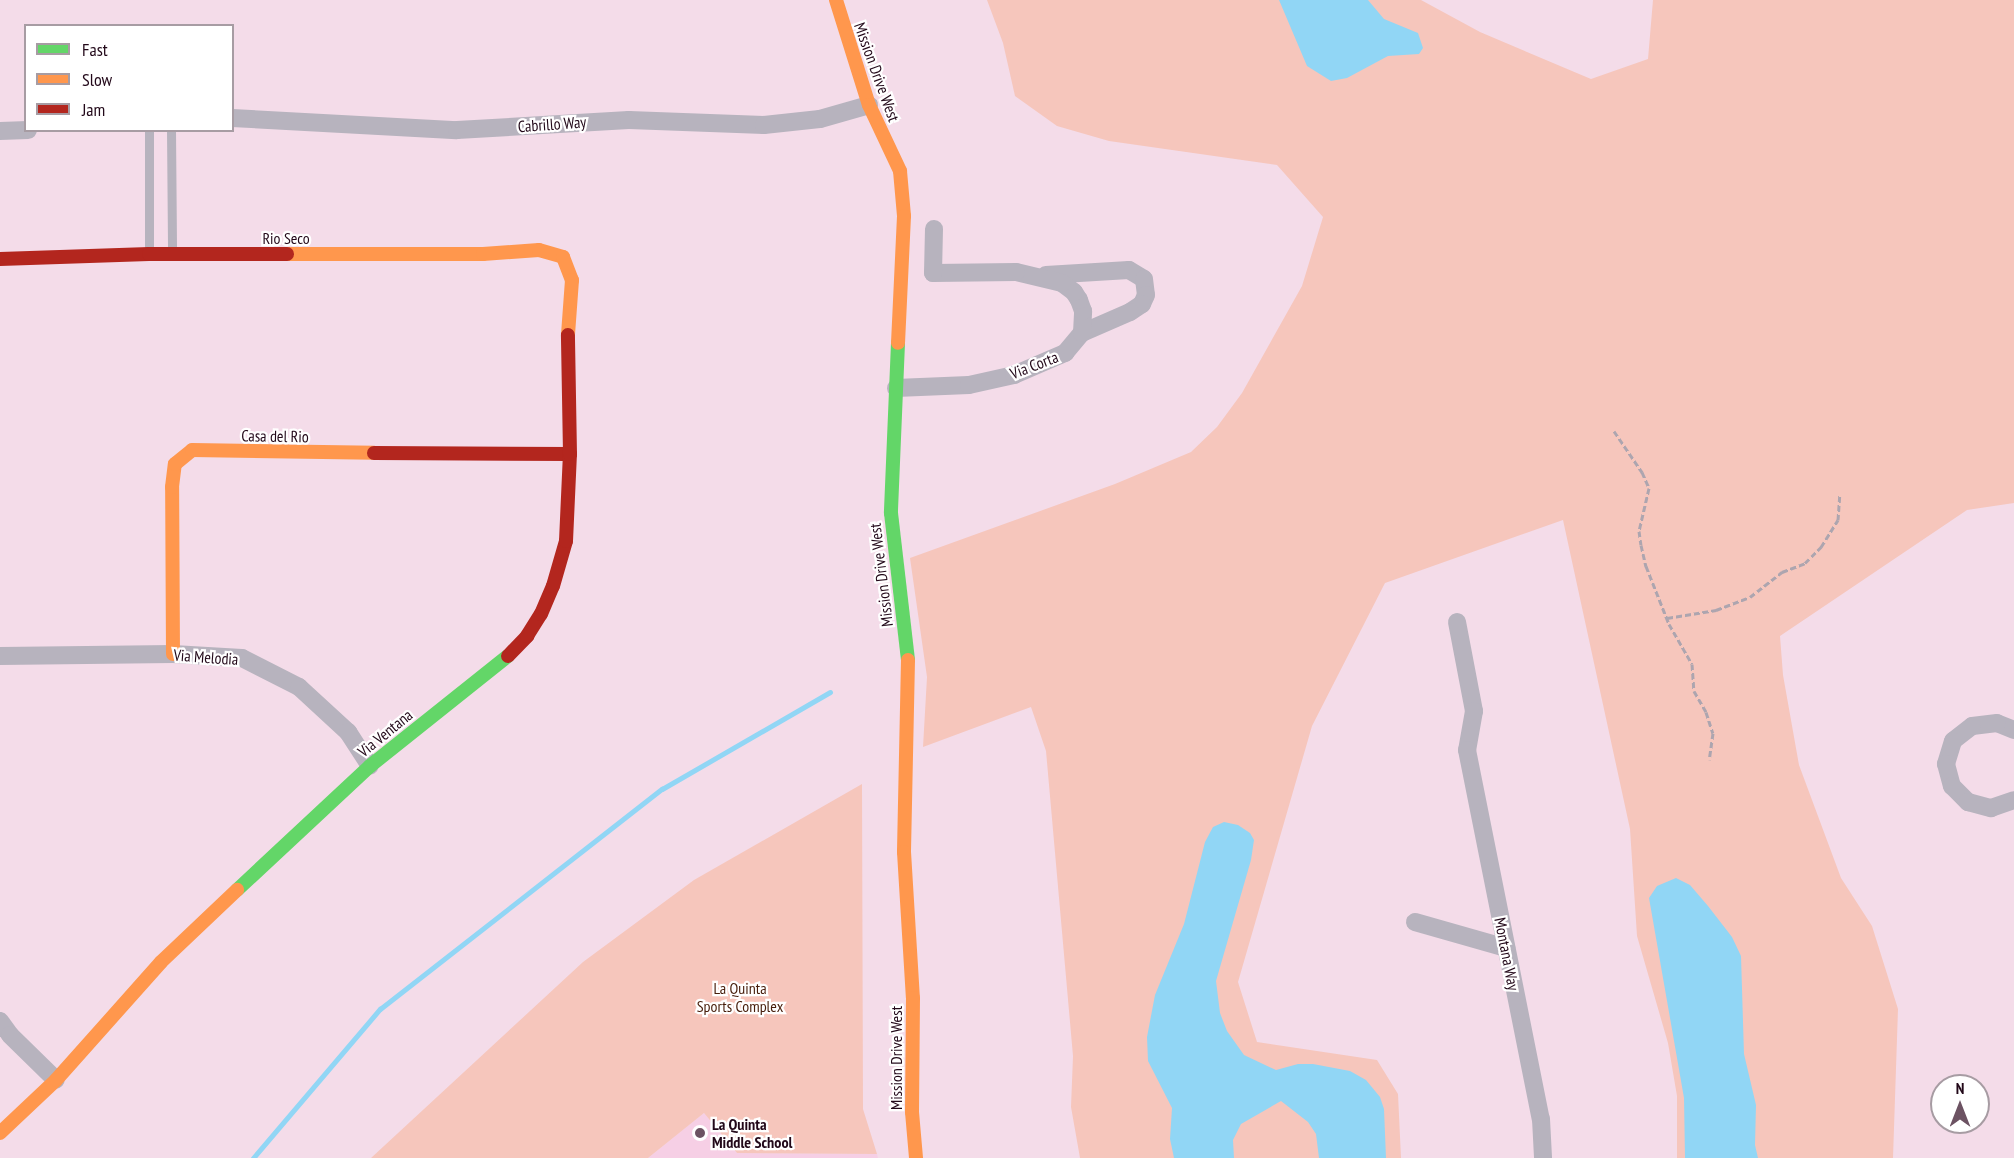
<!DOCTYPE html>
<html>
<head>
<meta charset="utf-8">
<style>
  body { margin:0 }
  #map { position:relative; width:2014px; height:1158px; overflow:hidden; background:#f4dce9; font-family:"PT Sans Narrow",sans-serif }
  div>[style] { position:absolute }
  .built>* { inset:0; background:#f6cfe5 }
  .green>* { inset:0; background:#f6c6bc }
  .water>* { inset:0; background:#91d6f5 }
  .stream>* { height:5px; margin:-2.5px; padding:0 2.5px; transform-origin:2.5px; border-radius:2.5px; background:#91d6f5 }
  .path>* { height:3px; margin-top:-1.5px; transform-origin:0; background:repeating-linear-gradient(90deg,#ada5af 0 6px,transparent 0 9px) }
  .lane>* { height:9px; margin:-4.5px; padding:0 4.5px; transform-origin:4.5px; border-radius:4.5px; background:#b7b3be }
  .street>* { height:18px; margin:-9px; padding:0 9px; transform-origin:9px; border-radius:9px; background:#b7b3be }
  .fast>* { height:14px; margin:-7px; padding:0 7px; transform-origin:7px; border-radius:7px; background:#63d668 }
  .slow>* { height:14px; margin:-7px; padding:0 7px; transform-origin:7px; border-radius:7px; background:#ff974d }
  .jam>* { height:14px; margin:-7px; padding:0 7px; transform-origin:7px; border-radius:7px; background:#b3261e }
  .dots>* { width:16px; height:16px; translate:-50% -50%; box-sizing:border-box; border:3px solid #fff; border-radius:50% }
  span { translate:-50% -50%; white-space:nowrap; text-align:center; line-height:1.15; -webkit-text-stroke:4.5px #fff; paint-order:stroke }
  .street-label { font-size:16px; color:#220819 }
  .park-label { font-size:16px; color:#461d0a }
  .poi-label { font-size:16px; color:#220819; font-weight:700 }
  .left { translate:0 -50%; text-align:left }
  .legend { position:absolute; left:24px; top:24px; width:210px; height:108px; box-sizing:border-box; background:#fff; border:2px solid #a79ca3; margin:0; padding:8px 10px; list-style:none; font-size:18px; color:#220819 }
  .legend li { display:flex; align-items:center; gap:12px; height:30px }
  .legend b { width:30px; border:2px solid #a79ca3 }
  .north { position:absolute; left:1930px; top:1074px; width:60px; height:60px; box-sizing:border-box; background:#fff; border:2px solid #a79ca3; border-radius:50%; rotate:0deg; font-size:16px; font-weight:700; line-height:24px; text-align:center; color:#220819 }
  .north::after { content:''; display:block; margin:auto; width:21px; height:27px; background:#6c5262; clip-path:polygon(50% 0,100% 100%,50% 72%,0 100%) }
</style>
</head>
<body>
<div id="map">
  <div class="built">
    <div style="clip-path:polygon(704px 1113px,737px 1153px,877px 1154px,878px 1158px,648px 1158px)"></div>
  </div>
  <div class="green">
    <div style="clip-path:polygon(987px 0,1421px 0,1480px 32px,1591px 79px,1648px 59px,1653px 0,2014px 0,2014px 503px,1967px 510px,1780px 636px,1783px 675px,1799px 765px,1841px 878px,1872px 926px,1898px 1009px,1893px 1158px,1677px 1158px,1677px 1096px,1668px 1043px,1637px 936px,1630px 829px,1563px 520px,1385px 583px,1312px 726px,1238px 982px,1257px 1042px,1377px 1060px,1398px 1094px,1401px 1158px,1080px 1158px,1071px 1107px,1073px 1056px,1046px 751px,1031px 707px,923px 747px,927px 677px,910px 558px,1115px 484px,1191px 452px,1217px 427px,1242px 393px,1302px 286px,1323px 217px,1277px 165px,1109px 141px,1057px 126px,1015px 96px,1003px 43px)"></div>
    <div style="clip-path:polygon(862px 784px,863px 1109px,877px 1154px,737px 1153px,704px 1113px,648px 1158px,371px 1158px,583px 962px,694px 880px)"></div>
  </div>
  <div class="water">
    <div style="clip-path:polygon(1279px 0,1368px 0,1384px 19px,1418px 33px,1423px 48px,1419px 54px,1388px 56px,1347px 78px,1331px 81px,1307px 66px)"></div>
    <div style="clip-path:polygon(1224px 822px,1238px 825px,1250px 833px,1254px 840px,1251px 860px,1216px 981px,1220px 1013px,1227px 1031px,1244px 1055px,1276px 1070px,1298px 1064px,1313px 1064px,1350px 1071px,1366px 1080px,1380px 1097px,1384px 1109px,1386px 1158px,1319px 1158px,1316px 1134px,1308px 1122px,1281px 1101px,1241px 1124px,1233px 1140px,1234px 1158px,1174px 1158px,1170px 1139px,1172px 1108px,1148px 1061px,1147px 1037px,1155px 995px,1184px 924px,1205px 842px,1213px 827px)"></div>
    <div style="clip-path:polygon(1676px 878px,1690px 885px,1708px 906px,1732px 937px,1741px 956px,1744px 1054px,1756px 1105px,1755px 1145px,1758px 1158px,1685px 1158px,1684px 1098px,1649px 898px,1657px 886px)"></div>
  </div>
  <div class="stream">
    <div style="left:253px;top:1158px;width:196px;rotate:-49.6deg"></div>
    <div style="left:380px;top:1009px;width:358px;rotate:-38deg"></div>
    <div style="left:662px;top:789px;width:194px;rotate:-30deg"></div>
  </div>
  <div class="path">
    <div style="left:1614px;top:431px;width:50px;rotate:55.7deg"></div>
    <div style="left:1642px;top:472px;width:17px;rotate:66deg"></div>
    <div style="left:1649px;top:488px;width:44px;rotate:103.1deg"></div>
    <div style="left:1639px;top:531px;width:14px;rotate:82deg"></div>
    <div style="left:1641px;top:545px;width:22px;rotate:77deg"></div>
    <div style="left:1646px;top:566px;width:62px;rotate:68.4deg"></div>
    <div style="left:1669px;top:624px;width:46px;rotate:60.1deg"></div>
    <div style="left:1692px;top:664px;width:27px;rotate:86deg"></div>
    <div style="left:1694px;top:691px;width:24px;rotate:60deg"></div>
    <div style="left:1706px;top:712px;width:22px;rotate:72deg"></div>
    <div style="left:1713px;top:733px;width:27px;rotate:98deg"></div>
    <div style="left:1667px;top:618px;width:50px;rotate:-9.3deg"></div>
    <div style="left:1716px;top:610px;width:36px;rotate:-21deg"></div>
    <div style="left:1750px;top:597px;width:41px;rotate:-38deg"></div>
    <div style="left:1782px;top:572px;width:25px;rotate:-21deg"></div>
    <div style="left:1805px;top:563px;width:23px;rotate:-45deg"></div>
    <div style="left:1821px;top:547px;width:32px;rotate:-58deg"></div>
    <div style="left:1838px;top:520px;width:26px;rotate:-86deg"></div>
  </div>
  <div class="lane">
    <div style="left:149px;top:130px;width:121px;rotate:90deg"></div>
    <div style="left:171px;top:130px;width:122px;rotate:89.5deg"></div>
  </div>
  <div class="street">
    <div style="left:232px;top:118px;width:225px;rotate:3.1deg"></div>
    <div style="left:457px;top:130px;width:172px;rotate:-3.3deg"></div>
    <div style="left:629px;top:120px;width:135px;rotate:2.1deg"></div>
    <div style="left:764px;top:125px;width:56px;rotate:-6.1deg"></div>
    <div style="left:820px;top:119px;width:51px;rotate:-15.9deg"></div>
    <div style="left:0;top:131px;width:28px;rotate:-2deg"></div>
    <div style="left:1046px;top:275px;width:83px;rotate:-3.4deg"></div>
    <div style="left:1129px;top:270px;width:17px;rotate:31deg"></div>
    <div style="left:1144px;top:279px;width:16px;rotate:83deg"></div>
    <div style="left:1146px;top:295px;width:10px;rotate:114deg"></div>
    <div style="left:1142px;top:304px;width:14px;rotate:146deg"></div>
    <div style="left:1130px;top:312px;width:52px;rotate:156.4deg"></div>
    <div style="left:896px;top:388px;width:73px;rotate:-2.4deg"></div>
    <div style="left:969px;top:385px;width:46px;rotate:-12.5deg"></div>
    <div style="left:1014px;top:375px;width:56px;rotate:-23.3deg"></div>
    <div style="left:1065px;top:353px;width:26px;rotate:-50deg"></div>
    <div style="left:1082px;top:333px;width:22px;rotate:-87deg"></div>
    <div style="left:1083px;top:311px;width:12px;rotate:-110deg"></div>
    <div style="left:1079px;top:300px;width:9px;rotate:-122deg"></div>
    <div style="left:1074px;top:292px;width:15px;rotate:-143deg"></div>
    <div style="left:1062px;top:283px;width:47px;rotate:-166.6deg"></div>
    <div style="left:1016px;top:272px;width:83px;rotate:179.3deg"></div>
    <div style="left:933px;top:273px;width:44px;rotate:-88.7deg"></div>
    <div style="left:1457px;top:622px;width:91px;rotate:79.2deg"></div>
    <div style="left:1474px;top:711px;width:40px;rotate:100deg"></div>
    <div style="left:1467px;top:750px;width:376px;rotate:78.7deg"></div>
    <div style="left:1541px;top:1119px;width:39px;rotate:87deg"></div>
    <div style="left:0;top:656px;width:173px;rotate:-0.7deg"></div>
    <div style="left:173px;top:654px;width:69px;rotate:3.3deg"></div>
    <div style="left:242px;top:658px;width:64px;rotate:27deg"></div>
    <div style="left:299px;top:687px;width:67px;rotate:42.6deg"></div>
    <div style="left:348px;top:732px;width:40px;rotate:57.1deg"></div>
    <div style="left:2014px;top:730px;width:18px;rotate:-158deg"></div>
    <div style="left:1997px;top:723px;width:25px;rotate:173deg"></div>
    <div style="left:1972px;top:726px;width:24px;rotate:142deg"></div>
    <div style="left:1953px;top:741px;width:24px;rotate:107deg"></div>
    <div style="left:1946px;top:764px;width:23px;rotate:75deg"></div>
    <div style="left:1952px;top:786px;width:23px;rotate:45deg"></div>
    <div style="left:1968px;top:802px;width:24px;rotate:15deg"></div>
    <div style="left:1991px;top:808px;width:24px;rotate:-19deg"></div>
    <div style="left:1415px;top:922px;width:95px;rotate:15.9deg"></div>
    <div style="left:0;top:1021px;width:17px;rotate:54deg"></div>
    <div style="left:10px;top:1035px;width:64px;rotate:44.4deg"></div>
  </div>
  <div class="fast">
    <div style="left:898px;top:343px;width:170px;rotate:92.4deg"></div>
    <div style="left:891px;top:513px;width:148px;rotate:83.4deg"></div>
    <div style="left:237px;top:890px;width:182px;rotate:-43deg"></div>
    <div style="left:370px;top:766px;width:176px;rotate:-38.6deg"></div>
  </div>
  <div class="slow">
    <div style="left:836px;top:0;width:110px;rotate:72.6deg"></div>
    <div style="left:869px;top:105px;width:73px;rotate:64.8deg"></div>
    <div style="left:900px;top:171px;width:45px;rotate:84.9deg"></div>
    <div style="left:904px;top:216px;width:127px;rotate:92.7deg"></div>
    <div style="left:287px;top:254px;width:196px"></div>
    <div style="left:483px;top:254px;width:56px;rotate:-4.1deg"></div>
    <div style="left:539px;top:250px;width:25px;rotate:16deg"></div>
    <div style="left:563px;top:257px;width:25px;rotate:69deg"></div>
    <div style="left:572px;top:280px;width:55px;rotate:94.2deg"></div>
    <div style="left:173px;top:654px;width:167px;rotate:-90.3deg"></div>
    <div style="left:172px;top:487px;width:23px;rotate:-83deg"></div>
    <div style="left:175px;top:464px;width:22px;rotate:-39deg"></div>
    <div style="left:192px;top:450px;width:182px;rotate:0.9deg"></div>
    <div style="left:908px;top:660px;width:192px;rotate:91.2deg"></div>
    <div style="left:904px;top:852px;width:146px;rotate:86.5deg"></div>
    <div style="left:913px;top:998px;width:114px;rotate:90.5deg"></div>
    <div style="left:912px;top:1112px;width:46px;rotate:85deg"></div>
    <div style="left:0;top:1133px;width:77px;rotate:-43.4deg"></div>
    <div style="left:56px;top:1080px;width:158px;rotate:-48.3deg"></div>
    <div style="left:161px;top:962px;width:105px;rotate:-43.5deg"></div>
  </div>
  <div class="jam">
    <div style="left:0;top:259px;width:149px;rotate:-1.9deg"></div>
    <div style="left:149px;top:254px;width:138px"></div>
    <div style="left:374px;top:453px;width:196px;rotate:0.3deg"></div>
    <div style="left:508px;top:656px;width:28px;rotate:-46deg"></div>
    <div style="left:527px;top:636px;width:26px;rotate:-58deg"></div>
    <div style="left:541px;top:614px;width:30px;rotate:-67deg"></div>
    <div style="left:553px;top:586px;width:47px;rotate:-73.9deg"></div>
    <div style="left:566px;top:541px;width:87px;rotate:-87.4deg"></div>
    <div style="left:570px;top:454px;width:119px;rotate:-91deg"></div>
  </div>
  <div class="dots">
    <div style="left:700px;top:1133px;background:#6c5262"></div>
  </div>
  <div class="street-label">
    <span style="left:877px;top:72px;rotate:70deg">Mission Drive West</span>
    <span style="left:552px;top:124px;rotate:-4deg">Cabrillo Way</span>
    <span style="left:286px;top:238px">Rio Seco</span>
    <span style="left:1034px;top:365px;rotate:-21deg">Via Corta</span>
    <span style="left:275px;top:436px;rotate:1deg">Casa del Rio</span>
    <span style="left:881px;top:575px;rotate:-97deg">Mission Drive West</span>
    <span style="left:206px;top:657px;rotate:4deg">Via Melodia</span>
    <span style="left:385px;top:733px;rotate:-39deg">Via Ventana</span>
    <span style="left:1507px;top:954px;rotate:79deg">Montana Way</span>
    <span style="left:896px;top:1058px;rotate:-90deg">Mission Drive West</span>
  </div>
  <div class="park-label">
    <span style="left:740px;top:997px">La Quinta<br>Sports Complex</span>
  </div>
  <div class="poi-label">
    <span class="left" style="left:712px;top:1133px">La Quinta<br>Middle School</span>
  </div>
  <ul class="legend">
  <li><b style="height:8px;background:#63d668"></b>Fast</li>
  <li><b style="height:8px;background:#ff974d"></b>Slow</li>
  <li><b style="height:8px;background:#b3261e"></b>Jam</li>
  </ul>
  <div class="north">N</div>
</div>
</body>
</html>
